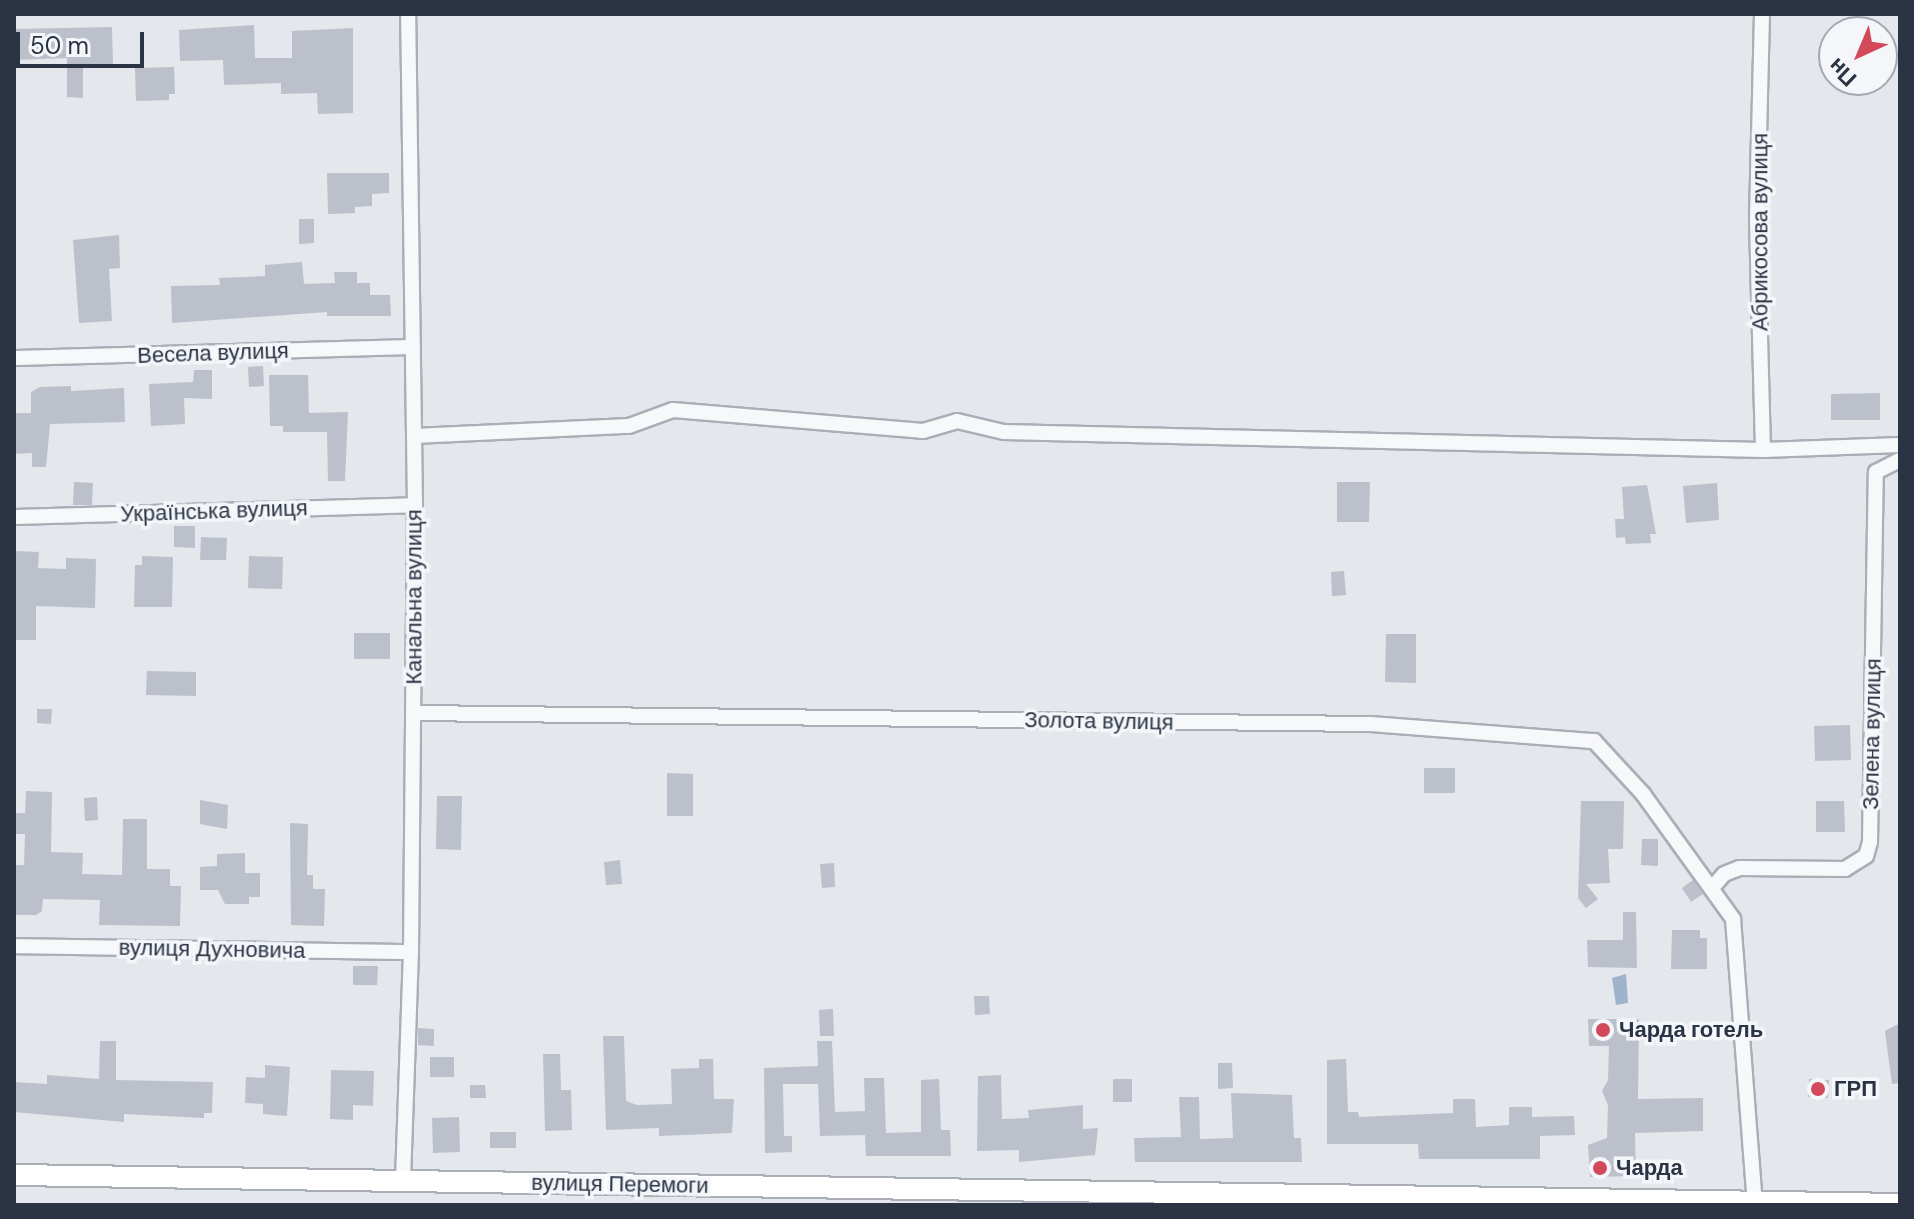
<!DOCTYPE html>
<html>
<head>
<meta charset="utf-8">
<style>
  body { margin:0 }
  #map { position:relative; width:1914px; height:1219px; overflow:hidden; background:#e4e7ec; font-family:"DM Sans",sans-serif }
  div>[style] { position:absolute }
  .water>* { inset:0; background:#9fb4cc }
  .building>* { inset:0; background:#bbc0ca }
  .roads { filter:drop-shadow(2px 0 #a9aeb7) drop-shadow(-2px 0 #a9aeb7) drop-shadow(0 2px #a9aeb7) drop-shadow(0 -2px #a9aeb7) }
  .street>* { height:14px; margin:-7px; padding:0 7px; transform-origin:7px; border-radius:7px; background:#f7f8fa }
  .secondary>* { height:20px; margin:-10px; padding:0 10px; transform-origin:10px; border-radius:10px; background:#fff }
  .dots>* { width:22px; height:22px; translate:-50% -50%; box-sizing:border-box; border:4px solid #f4f6f9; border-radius:50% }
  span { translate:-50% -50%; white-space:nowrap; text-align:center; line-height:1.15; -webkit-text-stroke:7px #f4f6f9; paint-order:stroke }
  .street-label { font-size:22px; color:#2b3445 }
  .poi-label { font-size:22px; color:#2b3445; font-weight:700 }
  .left { translate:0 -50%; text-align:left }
  .frame { position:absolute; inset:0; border:16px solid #2b3445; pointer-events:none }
  .north { position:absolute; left:1818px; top:16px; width:80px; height:80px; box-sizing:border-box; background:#f4f6f9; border:2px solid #a4a8b1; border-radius:50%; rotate:224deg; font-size:22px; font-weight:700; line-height:32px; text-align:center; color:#2b3445 }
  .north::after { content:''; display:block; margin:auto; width:28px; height:36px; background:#d1495b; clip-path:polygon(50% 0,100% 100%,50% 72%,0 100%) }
  .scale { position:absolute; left:16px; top:32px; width:128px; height:36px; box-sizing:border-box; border:4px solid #2b3445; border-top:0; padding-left:10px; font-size:24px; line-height:28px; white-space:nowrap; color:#2b3445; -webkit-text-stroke:6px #f4f6f9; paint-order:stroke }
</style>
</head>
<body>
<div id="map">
  <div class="water">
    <div style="clip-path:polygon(1626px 974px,1628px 1003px,1616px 1005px,1612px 978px)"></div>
  </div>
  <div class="building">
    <div style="clip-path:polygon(254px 25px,255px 58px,292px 58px,292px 31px,353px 28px,353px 113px,318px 114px,317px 93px,281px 94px,281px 83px,224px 85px,223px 60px,180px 61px,179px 30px)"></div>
    <div style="clip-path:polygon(112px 27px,113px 66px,83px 67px,83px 98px,67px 97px,67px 58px,14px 60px,14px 29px)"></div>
    <div style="clip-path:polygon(174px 67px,175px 94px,169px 94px,169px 100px,136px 101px,135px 68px)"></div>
    <div style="clip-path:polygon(327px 173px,389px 173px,389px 193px,372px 194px,372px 206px,355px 207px,355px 213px,328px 214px)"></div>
    <div style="clip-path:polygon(299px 219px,314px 219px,314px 243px,299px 244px)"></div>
    <div style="clip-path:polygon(119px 235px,120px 268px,109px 269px,112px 321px,79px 323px,73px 240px)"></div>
    <div style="clip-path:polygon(302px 262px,304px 284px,335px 283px,334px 272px,357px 272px,357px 283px,370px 283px,370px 295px,390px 295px,391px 316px,327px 316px,327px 312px,172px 323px,171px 286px,220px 285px,219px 278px,265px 276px,265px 265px)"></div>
    <div style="clip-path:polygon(263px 366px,264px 386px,249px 387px,248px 367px)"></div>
    <div style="clip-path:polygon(194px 370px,212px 370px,212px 399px,184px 398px,185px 424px,151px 426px,149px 384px,193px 382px)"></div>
    <div style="clip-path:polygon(269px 375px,308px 375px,309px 413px,348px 412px,345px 481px,328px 481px,327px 432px,283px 432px,283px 426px,270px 426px)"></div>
    <div style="clip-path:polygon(71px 386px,71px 391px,124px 388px,125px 422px,50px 424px,46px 467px,32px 467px,32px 453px,14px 454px,14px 413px,31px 413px,31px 392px,40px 387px)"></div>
    <div style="clip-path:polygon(1880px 393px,1880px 420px,1831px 420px,1831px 394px)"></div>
    <div style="clip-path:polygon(74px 482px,93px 483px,92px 505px,73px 505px)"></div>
    <div style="clip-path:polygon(1337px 482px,1370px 482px,1369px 522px,1337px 522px)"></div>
    <div style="clip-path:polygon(1717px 483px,1719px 520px,1686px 523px,1683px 486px)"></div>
    <div style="clip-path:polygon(1647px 485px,1656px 534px,1650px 534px,1651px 543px,1626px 544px,1625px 537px,1616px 538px,1615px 519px,1624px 519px,1622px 487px)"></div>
    <div style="clip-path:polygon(174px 526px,195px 526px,195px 548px,174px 547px)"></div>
    <div style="clip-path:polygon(201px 537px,227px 538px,226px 560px,200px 560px)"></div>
    <div style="clip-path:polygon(14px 551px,39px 552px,38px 568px,66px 569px,66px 558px,96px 559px,95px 608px,36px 606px,36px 640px,14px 640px)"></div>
    <div style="clip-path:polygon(142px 556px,173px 557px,172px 607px,134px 607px,135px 565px,142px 565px)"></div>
    <div style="clip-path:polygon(249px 556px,283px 557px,282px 589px,248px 588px)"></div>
    <div style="clip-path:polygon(1344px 571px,1346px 595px,1332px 596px,1331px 572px)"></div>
    <div style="clip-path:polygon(354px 633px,390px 633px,390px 659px,354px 659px)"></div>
    <div style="clip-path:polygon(1386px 634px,1416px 634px,1416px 683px,1385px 682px)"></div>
    <div style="clip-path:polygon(147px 671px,196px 672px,196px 696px,146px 695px)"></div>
    <div style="clip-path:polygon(37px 709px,52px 709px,51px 724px,37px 723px)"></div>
    <div style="clip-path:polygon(1850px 725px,1851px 760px,1815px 761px,1814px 726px)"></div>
    <div style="clip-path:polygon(1424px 768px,1455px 768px,1455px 793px,1424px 793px)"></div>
    <div style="clip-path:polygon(667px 773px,693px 774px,693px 816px,667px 816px)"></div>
    <div style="clip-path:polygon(26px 791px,52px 792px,51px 852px,83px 853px,82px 874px,122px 875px,123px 819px,147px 819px,147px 869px,170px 869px,170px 886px,181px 886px,180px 926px,99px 925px,100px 900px,43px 899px,42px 911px,36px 915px,14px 915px,14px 865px,24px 865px,25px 834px,14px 834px,14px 813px,25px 813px)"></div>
    <div style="clip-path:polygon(437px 796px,462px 796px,461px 850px,436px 849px)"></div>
    <div style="clip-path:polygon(97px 797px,98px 820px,85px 821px,84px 798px)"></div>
    <div style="clip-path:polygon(200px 800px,228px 805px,227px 829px,200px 824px)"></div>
    <div style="clip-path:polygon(1581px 801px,1624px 801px,1623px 849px,1608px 849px,1610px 883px,1586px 884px,1598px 899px,1586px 908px,1578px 898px)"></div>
    <div style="clip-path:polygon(1816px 801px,1844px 801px,1845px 832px,1816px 832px)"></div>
    <div style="clip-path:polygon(290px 823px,308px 824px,307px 875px,313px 875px,313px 889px,325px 889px,324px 926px,291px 925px)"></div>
    <div style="clip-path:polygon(1642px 839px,1658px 839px,1658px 866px,1641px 865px)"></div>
    <div style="clip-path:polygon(245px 853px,245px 873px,260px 873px,260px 897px,249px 897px,249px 904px,225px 904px,218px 890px,200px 890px,200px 867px,217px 866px,217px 854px)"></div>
    <div style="clip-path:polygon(620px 860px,622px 884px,606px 885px,604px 862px)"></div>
    <div style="clip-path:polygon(834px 863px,835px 887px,822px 888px,820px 864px)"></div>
    <div style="clip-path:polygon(1693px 880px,1703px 894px,1691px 902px,1682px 888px)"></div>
    <div style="clip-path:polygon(1623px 912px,1636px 912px,1637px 968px,1588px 967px,1587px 940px,1623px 940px)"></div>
    <div style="clip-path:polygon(1672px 930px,1700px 930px,1700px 938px,1707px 938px,1707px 969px,1671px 969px)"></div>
    <div style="clip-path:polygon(353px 966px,378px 966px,377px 985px,353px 985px)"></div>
    <div style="clip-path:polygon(974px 996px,989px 996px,990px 1014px,975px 1015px)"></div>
    <div style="clip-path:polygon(833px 1009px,834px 1036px,820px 1036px,819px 1010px)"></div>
    <div style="clip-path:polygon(1588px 1019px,1639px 1019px,1638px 1099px,1703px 1098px,1703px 1131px,1635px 1133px,1636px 1176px,1590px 1177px,1588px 1145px,1607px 1138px,1608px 1105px,1602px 1091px,1608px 1080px,1609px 1046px,1589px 1046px)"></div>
    <div style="clip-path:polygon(1900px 1023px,1900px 1083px,1892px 1084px,1885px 1031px)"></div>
    <div style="clip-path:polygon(418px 1028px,434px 1029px,434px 1046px,418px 1045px)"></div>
    <div style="clip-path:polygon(603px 1036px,624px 1036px,626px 1101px,637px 1105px,672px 1104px,671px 1069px,699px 1068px,699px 1059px,713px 1059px,714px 1099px,734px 1099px,732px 1133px,659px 1136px,659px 1128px,606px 1130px)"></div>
    <div style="clip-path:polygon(100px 1041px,116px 1041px,116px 1080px,213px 1082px,212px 1113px,204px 1113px,204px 1118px,124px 1114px,124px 1122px,14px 1112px,14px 1082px,47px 1084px,47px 1075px,99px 1079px)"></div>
    <div style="clip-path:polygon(817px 1041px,832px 1041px,835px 1112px,865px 1111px,864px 1078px,884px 1078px,886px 1133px,921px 1132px,921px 1080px,939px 1079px,941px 1130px,950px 1130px,951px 1156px,866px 1156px,865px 1135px,820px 1136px,818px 1084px,783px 1084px,784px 1136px,792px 1136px,792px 1152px,765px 1153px,764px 1068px,818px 1066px)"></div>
    <div style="clip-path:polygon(543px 1054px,560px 1054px,561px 1090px,571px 1090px,572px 1130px,545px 1131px)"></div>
    <div style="clip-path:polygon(430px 1057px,454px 1057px,454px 1077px,430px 1077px)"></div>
    <div style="clip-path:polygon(1346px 1059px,1348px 1112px,1358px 1112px,1359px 1117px,1453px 1113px,1453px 1099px,1475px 1099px,1476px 1127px,1509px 1125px,1509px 1107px,1532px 1107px,1532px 1117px,1574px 1116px,1575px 1135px,1540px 1136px,1540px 1159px,1419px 1159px,1418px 1144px,1327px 1144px,1327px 1060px)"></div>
    <div style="clip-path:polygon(1218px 1063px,1232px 1063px,1233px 1088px,1218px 1089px)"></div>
    <div style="clip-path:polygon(265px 1065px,290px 1067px,287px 1116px,263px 1114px,263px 1104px,245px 1103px,246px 1077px,265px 1078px)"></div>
    <div style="clip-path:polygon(331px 1070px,374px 1071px,373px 1106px,353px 1105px,353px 1120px,330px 1119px)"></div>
    <div style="clip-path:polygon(1001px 1075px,1002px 1119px,1029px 1118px,1028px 1110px,1083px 1105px,1083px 1129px,1098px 1128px,1095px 1155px,1019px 1162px,1019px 1150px,977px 1151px,978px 1076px)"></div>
    <div style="clip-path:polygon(1113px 1079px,1132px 1079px,1132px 1102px,1113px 1102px)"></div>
    <div style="clip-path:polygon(1809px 1079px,1829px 1080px,1828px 1098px,1808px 1097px)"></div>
    <div style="clip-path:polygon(470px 1085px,485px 1085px,486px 1098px,470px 1098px)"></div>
    <div style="clip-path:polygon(1231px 1093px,1292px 1095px,1294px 1138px,1301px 1138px,1302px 1162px,1135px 1162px,1134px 1138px,1181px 1137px,1179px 1097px,1199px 1097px,1200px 1139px,1233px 1138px)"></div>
    <div style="clip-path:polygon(459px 1117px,460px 1152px,433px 1153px,432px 1118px)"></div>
    <div style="clip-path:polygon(490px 1132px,516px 1132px,516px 1148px,490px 1148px)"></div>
  </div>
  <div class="roads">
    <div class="street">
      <div style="left:1762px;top:14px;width:207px;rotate:91.4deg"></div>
      <div style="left:1757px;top:221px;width:229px;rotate:88.5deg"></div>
      <div style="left:14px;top:358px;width:399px;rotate:-1.6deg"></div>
      <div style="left:414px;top:436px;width:215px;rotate:-2.7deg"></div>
      <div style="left:629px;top:426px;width:47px;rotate:-20deg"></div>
      <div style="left:673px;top:410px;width:251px;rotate:4.8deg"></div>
      <div style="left:923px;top:431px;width:35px;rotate:-16deg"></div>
      <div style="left:957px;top:421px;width:48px;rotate:13.2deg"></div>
      <div style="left:1004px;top:432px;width:759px;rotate:1.36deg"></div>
      <div style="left:1763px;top:450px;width:137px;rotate:-2.1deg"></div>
      <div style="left:14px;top:517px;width:401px;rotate:-1.7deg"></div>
      <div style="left:413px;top:713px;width:958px;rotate:0.66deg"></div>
      <div style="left:1371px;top:724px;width:224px;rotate:4.4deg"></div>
      <div style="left:1594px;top:741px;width:72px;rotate:47.2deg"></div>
      <div style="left:1643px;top:794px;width:154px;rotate:54.2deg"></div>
      <div style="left:1733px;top:919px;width:284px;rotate:85.6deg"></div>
      <div style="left:1712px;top:888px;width:18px;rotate:-49deg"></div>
      <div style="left:1724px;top:874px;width:17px;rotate:-21deg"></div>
      <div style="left:1740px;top:868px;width:105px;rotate:0.5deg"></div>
      <div style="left:1845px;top:869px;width:25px;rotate:-32deg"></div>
      <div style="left:1866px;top:856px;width:15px;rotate:-74deg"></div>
      <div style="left:1870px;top:842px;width:370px;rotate:-89.1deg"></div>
      <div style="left:1876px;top:472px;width:27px;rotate:-27deg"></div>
      <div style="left:14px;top:946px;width:397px;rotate:0.9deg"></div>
      <div style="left:403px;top:1180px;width:228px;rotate:-88deg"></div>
      <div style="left:411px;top:952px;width:447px;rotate:-89.5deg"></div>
      <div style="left:415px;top:505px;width:491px;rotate:-90.8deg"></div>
    </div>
    <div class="secondary">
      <div style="left:14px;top:1175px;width:1886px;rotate:0.88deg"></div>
    </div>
  </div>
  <div class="dots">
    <div style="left:1603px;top:1030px;background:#d1495b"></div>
    <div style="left:1818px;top:1089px;background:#d1495b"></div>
    <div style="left:1600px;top:1168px;background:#d1495b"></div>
  </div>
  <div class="street-label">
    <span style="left:1760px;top:232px;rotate:-90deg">Абрикосова вулиця</span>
    <span style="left:213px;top:353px;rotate:-2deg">Весела вулиця</span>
    <span style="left:214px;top:511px;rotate:-2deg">Українська вулиця</span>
    <span style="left:414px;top:597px;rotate:-90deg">Канальна вулиця</span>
    <span style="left:1099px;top:721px;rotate:1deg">Золота вулиця</span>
    <span style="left:1872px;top:734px;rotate:-89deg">Зелена вулиця</span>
    <span style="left:212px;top:949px;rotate:1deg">вулиця Духновича</span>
    <span style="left:620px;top:1184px;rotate:1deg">вулиця Перемоги</span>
  </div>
  <div class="poi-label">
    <span class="left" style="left:1619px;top:1030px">Чарда готель</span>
    <span class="left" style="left:1834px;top:1089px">ГРП</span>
    <span class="left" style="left:1616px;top:1168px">Чарда</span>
  </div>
  <div class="frame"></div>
  <div class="north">Пн</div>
  <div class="scale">50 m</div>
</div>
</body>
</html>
